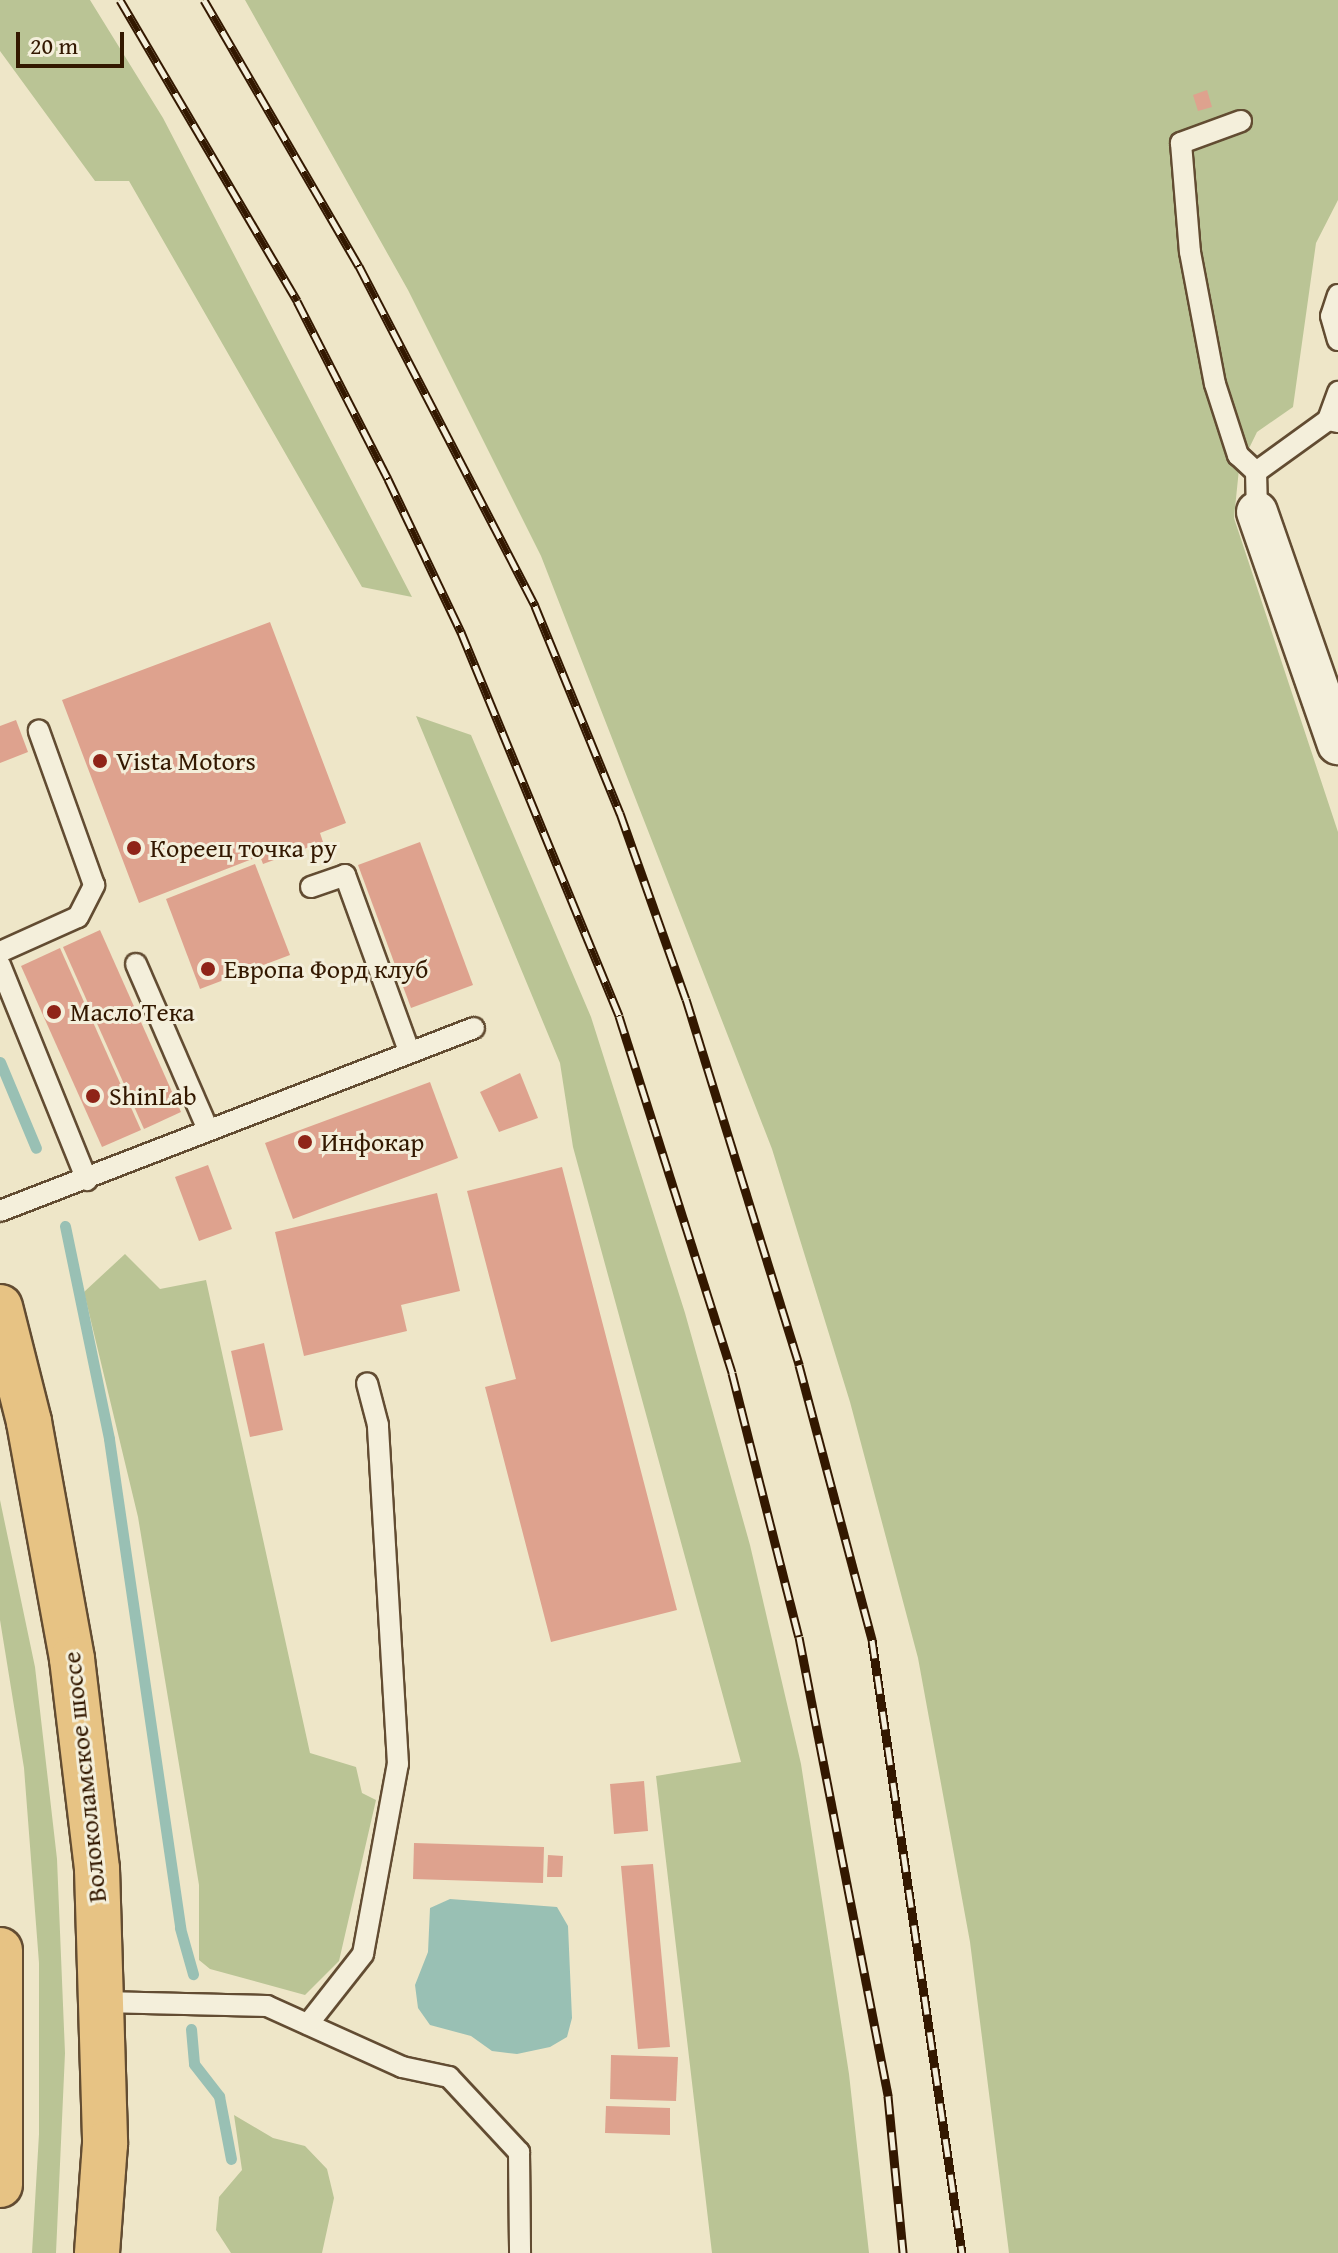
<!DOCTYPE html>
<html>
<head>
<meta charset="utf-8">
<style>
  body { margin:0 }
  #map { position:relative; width:1338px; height:2253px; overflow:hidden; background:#eee6c8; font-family:"Gentium Book Plus",serif }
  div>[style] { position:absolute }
  .green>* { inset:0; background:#bac495 }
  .water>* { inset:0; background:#99c0b4 }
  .stream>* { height:11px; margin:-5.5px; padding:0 5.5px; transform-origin:5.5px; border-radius:5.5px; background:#99c0b4 }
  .building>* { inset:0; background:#dea28e }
  .roads { filter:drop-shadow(2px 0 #624c32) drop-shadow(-2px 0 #624c32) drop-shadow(0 2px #624c32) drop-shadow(0 -2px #624c32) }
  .lane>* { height:20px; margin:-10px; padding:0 10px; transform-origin:10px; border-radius:10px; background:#f4efdb }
  .street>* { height:40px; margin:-20px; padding:0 20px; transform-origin:20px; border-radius:20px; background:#f4efdb }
  .primary>* { height:44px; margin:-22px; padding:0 22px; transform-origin:22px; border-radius:22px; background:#e7c384 }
  .rail>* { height:9px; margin-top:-4.5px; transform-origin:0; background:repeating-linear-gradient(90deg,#f4efdb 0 18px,#331800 0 36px); box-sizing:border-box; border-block:2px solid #331800 }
  .dots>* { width:22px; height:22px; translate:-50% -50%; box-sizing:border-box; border:4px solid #f4efdb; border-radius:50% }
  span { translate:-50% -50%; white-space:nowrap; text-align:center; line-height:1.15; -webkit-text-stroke:6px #f4efdb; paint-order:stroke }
  .poi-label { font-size:26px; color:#331800 }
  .left { translate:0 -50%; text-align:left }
  .street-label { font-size:26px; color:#331800 }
  .scale { position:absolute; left:16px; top:32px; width:108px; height:36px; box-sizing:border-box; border:4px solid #331800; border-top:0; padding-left:10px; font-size:24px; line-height:28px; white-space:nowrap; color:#331800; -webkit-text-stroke:6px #f4efdb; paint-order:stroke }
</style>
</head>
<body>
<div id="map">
  <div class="green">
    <div style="clip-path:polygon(0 0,90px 0,163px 118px,412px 597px,362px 587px,129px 181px,95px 181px,0 51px)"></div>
    <div style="clip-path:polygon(245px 0,1338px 0,1338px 200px,1316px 243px,1293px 407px,1257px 432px,1239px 469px,1234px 518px,1338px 832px,1338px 2253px,1009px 2253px,970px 1942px,918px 1658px,850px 1402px,772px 1149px,541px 556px,408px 290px)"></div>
    <div style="clip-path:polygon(416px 716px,471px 735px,591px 1017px,685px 1313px,750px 1545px,801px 1764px,849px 2074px,869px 2253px,712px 2253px,656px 1776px,741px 1762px,573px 1147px,560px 1063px)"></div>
    <div style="clip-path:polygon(125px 1254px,160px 1289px,206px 1280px,310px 1753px,356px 1767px,362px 1793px,376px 1800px,339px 1961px,305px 1995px,210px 1969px,199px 1960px,199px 1885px,138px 1517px,84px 1292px)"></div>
    <div style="clip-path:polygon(0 1500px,35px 1667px,57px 1859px,65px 2053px,56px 2253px,32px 2253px,39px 2134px,39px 1963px,24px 1768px,0 1620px)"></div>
    <div style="clip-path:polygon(234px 2115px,273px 2138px,305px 2146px,327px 2169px,334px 2198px,322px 2253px,231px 2253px,216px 2230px,219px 2197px,242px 2170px)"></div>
  </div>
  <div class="water">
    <div style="clip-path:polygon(450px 1899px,557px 1907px,568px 1926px,572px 2018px,567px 2037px,550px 2047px,517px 2054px,492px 2051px,471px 2036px,430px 2025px,418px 2008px,415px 1985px,428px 1952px,430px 1908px)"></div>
  </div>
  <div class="stream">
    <div style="left:0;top:1062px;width:93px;rotate:67.3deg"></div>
    <div style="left:65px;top:1226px;width:217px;rotate:78.3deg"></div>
    <div style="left:109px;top:1439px;width:494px;rotate:81.7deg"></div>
    <div style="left:180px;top:1928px;width:48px;rotate:74.2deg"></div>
    <div style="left:191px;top:2029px;width:35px;rotate:85deg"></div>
    <div style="left:194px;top:2064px;width:41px;rotate:52deg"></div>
    <div style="left:219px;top:2096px;width:64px;rotate:79.2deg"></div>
  </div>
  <div class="building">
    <div style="clip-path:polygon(1207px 90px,1212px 107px,1198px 111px,1193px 95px)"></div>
    <div style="clip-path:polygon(270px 622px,346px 823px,320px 833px,323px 842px,263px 864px,260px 856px,139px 903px,62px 700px)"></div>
    <div style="clip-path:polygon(16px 720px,28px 752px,0 763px,0 726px)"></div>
    <div style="clip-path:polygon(420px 842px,473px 985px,411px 1008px,358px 865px)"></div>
    <div style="clip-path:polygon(255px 864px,290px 955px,200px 989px,166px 899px)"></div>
    <div style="clip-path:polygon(100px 930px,181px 1112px,144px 1129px,63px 947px)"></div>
    <div style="clip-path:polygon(60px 948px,141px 1130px,102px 1147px,21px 966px)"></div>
    <div style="clip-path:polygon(520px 1073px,538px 1118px,499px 1132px,480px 1092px)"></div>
    <div style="clip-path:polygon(430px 1082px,458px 1158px,293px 1219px,265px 1143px)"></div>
    <div style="clip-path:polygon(208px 1165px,232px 1229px,199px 1241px,175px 1177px)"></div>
    <div style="clip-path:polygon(562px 1167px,677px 1610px,551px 1642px,485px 1387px,516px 1379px,467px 1191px)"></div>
    <div style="clip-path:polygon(437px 1193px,460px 1291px,401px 1305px,407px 1331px,304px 1356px,275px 1232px)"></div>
    <div style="clip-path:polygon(264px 1343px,283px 1430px,250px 1437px,231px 1351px)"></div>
    <div style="clip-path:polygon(644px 1781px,648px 1831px,614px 1834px,610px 1784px)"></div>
    <div style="clip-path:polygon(414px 1843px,544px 1847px,543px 1883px,413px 1879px)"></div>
    <div style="clip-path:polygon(548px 1855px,563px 1856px,562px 1877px,547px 1877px)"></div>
    <div style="clip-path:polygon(653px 1864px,670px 2047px,638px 2049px,621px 1866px)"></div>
    <div style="clip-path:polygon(611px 2055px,678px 2057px,676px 2101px,610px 2099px)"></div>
    <div style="clip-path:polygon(606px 2106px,670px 2108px,670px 2135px,605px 2133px)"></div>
  </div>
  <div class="roads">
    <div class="lane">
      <div style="left:1241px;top:121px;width:64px;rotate:159.9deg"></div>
      <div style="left:1181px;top:143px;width:109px;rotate:85.3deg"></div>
      <div style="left:1190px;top:252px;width:134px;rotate:79.3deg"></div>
      <div style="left:1215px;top:384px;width:75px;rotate:72.1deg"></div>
      <div style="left:1238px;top:455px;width:25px;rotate:43deg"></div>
      <div style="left:1338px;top:295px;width:22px;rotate:108deg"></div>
      <div style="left:1331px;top:316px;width:25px;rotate:74deg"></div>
      <div style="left:1328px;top:420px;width:30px;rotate:-70deg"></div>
      <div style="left:1257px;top:512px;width:40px;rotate:-91.4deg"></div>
      <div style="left:1256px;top:472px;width:89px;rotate:-35.8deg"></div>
      <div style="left:1328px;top:420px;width:10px;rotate:11deg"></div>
      <div style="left:311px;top:887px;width:36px;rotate:-19deg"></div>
      <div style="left:345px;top:875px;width:187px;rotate:70deg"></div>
      <div style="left:0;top:952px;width:85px;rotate:-24.2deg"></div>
      <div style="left:78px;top:917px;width:36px;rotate:-63deg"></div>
      <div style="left:94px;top:885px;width:164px;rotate:-109.7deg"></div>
      <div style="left:136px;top:964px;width:178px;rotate:66.5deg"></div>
      <div style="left:0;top:965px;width:232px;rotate:68deg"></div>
      <div style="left:0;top:1211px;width:508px;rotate:-21.11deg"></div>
      <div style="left:103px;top:2002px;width:164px;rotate:1.4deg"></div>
      <div style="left:267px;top:2006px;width:148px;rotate:24.3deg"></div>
      <div style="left:402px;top:2067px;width:48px;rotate:12deg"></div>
      <div style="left:449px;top:2077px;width:103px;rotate:47deg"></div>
      <div style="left:519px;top:2152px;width:101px;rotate:89.4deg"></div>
      <div style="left:308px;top:2024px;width:89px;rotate:-51.8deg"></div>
      <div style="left:363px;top:1954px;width:193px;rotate:-79.6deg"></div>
      <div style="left:398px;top:1764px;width:340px;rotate:-93.4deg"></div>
      <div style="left:378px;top:1425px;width:43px;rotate:-104.7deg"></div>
    </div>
    <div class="street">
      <div style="left:1257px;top:512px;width:246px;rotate:70.8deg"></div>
    </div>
    <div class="primary">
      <div style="left:0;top:1307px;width:119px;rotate:75.8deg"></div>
      <div style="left:29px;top:1422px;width:241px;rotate:79.7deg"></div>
      <div style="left:72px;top:1659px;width:211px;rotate:83.2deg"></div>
      <div style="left:97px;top:1869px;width:275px;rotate:88.3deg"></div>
      <div style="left:105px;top:2144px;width:109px;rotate:94.2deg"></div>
      <div style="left:0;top:1950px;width:235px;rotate:90deg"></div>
    </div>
  </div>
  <div class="rail">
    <div style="left:120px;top:0;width:349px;rotate:59.5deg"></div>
    <div style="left:297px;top:301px;width:200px;rotate:62.9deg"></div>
    <div style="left:388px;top:479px;width:170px;rotate:64.5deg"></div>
    <div style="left:461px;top:632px;width:415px;rotate:67.6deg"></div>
    <div style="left:619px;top:1016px;width:374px;rotate:72.4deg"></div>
    <div style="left:732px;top:1373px;width:272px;rotate:75.8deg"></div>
    <div style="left:799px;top:1637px;width:468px;rotate:79deg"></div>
    <div style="left:888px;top:2096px;width:158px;rotate:84.5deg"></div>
    <div style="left:204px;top:0;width:308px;rotate:59.8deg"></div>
    <div style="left:359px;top:266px;width:383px;rotate:62.6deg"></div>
    <div style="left:535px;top:606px;width:224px;rotate:67.7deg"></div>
    <div style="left:620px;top:813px;width:197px;rotate:70.5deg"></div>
    <div style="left:686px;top:999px;width:383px;rotate:72.8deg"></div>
    <div style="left:799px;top:1365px;width:285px;rotate:75.1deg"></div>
    <div style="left:872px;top:1640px;width:620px;rotate:81.65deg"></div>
  </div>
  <div class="dots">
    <div style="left:100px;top:761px;background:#8f2418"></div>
    <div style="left:134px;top:848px;background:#8f2418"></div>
    <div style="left:208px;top:969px;background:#8f2418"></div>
    <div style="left:54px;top:1012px;background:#8f2418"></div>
    <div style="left:93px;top:1096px;background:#8f2418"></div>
    <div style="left:305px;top:1142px;background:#8f2418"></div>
  </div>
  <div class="poi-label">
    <span class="left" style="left:116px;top:761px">Vista Motors</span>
    <span class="left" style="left:150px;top:848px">Кореец точка ру</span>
    <span class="left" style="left:224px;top:969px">Европа Форд клуб</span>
    <span class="left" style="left:70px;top:1012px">МаслоТека</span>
    <span class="left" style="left:109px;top:1096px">ShinLab</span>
    <span class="left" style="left:321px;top:1142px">Инфокар</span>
  </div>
  <div class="street-label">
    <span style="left:84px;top:1777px;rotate:-96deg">Волоколамское шоссе</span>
  </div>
  <div class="scale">20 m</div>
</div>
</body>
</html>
